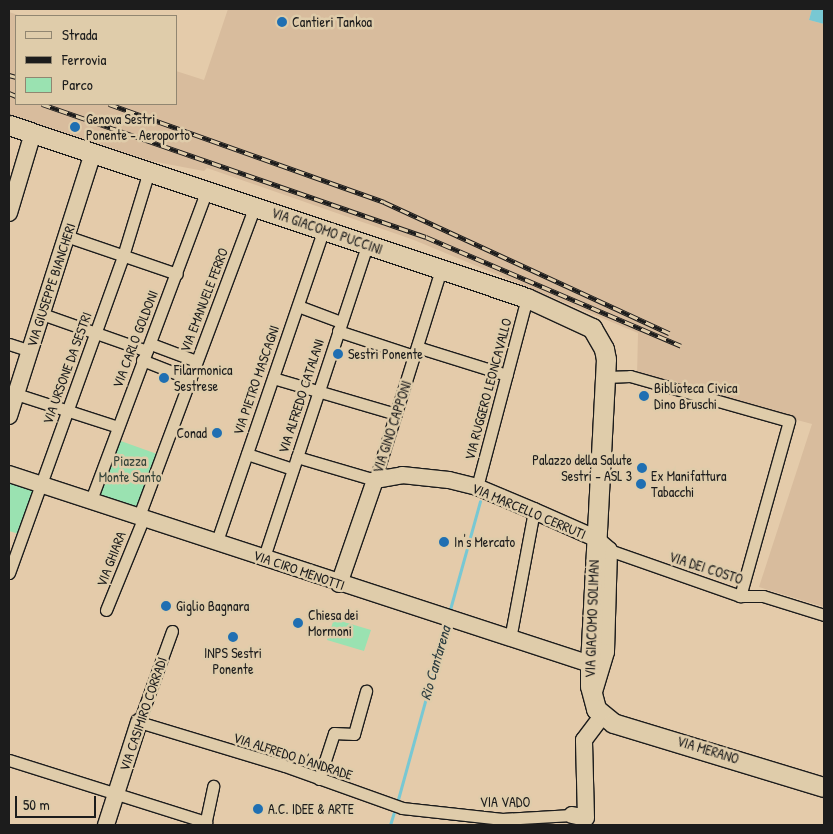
<!DOCTYPE html>
<html>
<head>
<meta charset="utf-8">
<style>
  body { margin:0 }
  #map { position:relative; width:833px; height:834px; overflow:hidden; background:#e4cbaa; font-family:"Patrick Hand",sans-serif }
  div>[style] { position:absolute }
  .built>* { inset:0; background:#d8bc9d }
  .green>* { inset:0; background:#9ae2b1 }
  .water>* { inset:0; background:#78c8d3 }
  .stream>* { height:3px; margin:-1.5px; padding:0 1.5px; transform-origin:1.5px; border-radius:1.5px; background:#78c8d3 }
  .roads { filter:drop-shadow(1px 0 #1c1c1c) drop-shadow(-1px 0 #1c1c1c) drop-shadow(0 1px #1c1c1c) drop-shadow(0 -1px #1c1c1c) }
  .street>* { height:11px; margin:-5.5px; padding:0 5.5px; transform-origin:5.5px; border-radius:5.5px; background:#dfccaa }
  .secondary>* { height:16px; margin:-8px; padding:0 8px; transform-origin:8px; border-radius:8px; background:#dfccaa }
  .primary>* { height:19px; margin:-9.5px; padding:0 9.5px; transform-origin:9.5px; border-radius:9.5px; background:#dfccaa }
  .rail>* { height:5px; margin-top:-2.5px; transform-origin:0; background:repeating-linear-gradient(90deg,#dfccaa 0 9px,#1c1c1c 0 18px); box-sizing:border-box; border-block:1px solid #1c1c1c }
  .dots>* { width:14px; height:14px; translate:-50% -50%; box-sizing:border-box; border:2px solid #dfccaa; border-radius:50% }
  span { translate:-50% -50%; white-space:nowrap; text-align:center; line-height:1.15; -webkit-text-stroke:5px #dfccaa; paint-order:stroke }
  .poi-label { font-size:14px; color:#1c1c1c }
  .left { translate:0 -50%; text-align:left }
  .right { translate:-100% -50%; text-align:right }
  .street-label { font-size:14px; color:#1c1c1c }
  .park-label { font-size:14px; color:#35443a }
  .water-label { font-size:15px; color:#2e3e41; font-style:italic }
  .frame { position:absolute; inset:0; border:10px solid #1c1c1c; pointer-events:none }
  .legend { position:absolute; left:15px; top:15px; width:162px; height:90px; box-sizing:border-box; background:#dfccaa; border:1px solid #918671; margin:0; padding:6px 9px; list-style:none; font-size:15px; color:#1c1c1c }
  .legend li { display:flex; align-items:center; gap:10px; height:25px }
  .legend b { width:25px; border:1px solid #918671 }
  .scale { position:absolute; left:15px; top:796px; width:81px; height:22px; box-sizing:border-box; border:2px solid #1c1c1c; border-top:0; padding-left:6px; font-size:15px; line-height:18px; white-space:nowrap; color:#1c1c1c; -webkit-text-stroke:4px #dfccaa; paint-order:stroke }
</style>
</head>
<body>
<div id="map">
  <div class="built">
    <div style="clip-path:polygon(228px 9px,812px 9px,809px 20px,824px 24px,824px 607px,759px 587px,812px 424px,637px 377px,638px 333px,414px 240px,207px 168px,204px 171px,151px 161px,9px 114px,9px 12px,21px 16px,16px 16px,16px 104px,176px 104px,176px 71px,204px 80px)"></div>
  </div>
  <div class="green">
    <div style="clip-path:polygon(118px 440px,157px 454px,137px 511px,98px 497px)"></div>
    <div style="clip-path:polygon(9px 478px,35px 486px,19px 534px,9px 531px)"></div>
    <div style="clip-path:polygon(334px 619px,371px 630px,364px 651px,327px 640px)"></div>
  </div>
  <div class="water">
    <div style="clip-path:polygon(812px 9px,824px 9px,824px 24px,809px 20px)"></div>
  </div>
  <div class="stream">
    <div style="left:449px;top:613px;width:116px;rotate:-74.5deg"></div>
    <div style="left:397px;top:803px;width:189px;rotate:-74.6deg"></div>
    <div style="left:390px;top:825px;width:17px;rotate:-73deg"></div>
  </div>
  <div class="roads">
    <div class="street">
      <div style="left:66px;top:236px;width:117px;rotate:18.9deg"></div>
      <div style="left:298px;top:306px;width:46px;rotate:20.4deg"></div>
      <div style="left:42px;top:314px;width:111px;rotate:19.4deg"></div>
      <div style="left:338px;top:331px;width:80px;rotate:18.2deg"></div>
      <div style="left:9px;top:344px;width:22px;rotate:18deg"></div>
      <div style="left:151px;top:344px;width:48px;rotate:20.7deg"></div>
      <div style="left:417px;top:347px;width:94px;rotate:17.3deg"></div>
      <div style="left:142px;top:360px;width:52px;rotate:21.6deg"></div>
      <div style="left:605px;top:377px;width:25px;rotate:-2deg"></div>
      <div style="left:630px;top:376px;width:165px;rotate:15.8deg"></div>
      <div style="left:789px;top:421px;width:182px;rotate:105.6deg"></div>
      <div style="left:273px;top:378px;width:128px;rotate:16.3deg"></div>
      <div style="left:16px;top:394px;width:107px;rotate:17.9deg"></div>
      <div style="left:247px;top:454px;width:48px;rotate:18.1deg"></div>
      <div style="left:297px;top:457px;width:81px;rotate:16.4deg"></div>
      <div style="left:375px;top:480px;width:220px;rotate:-72.6deg"></div>
      <div style="left:477px;top:487px;width:196px;rotate:-75.2deg"></div>
      <div style="left:91px;top:500px;width:331px;rotate:-69.5deg"></div>
      <div style="left:139px;top:516px;width:331px;rotate:-69.5deg"></div>
      <div style="left:217px;top:541px;width:330px;rotate:-71.1deg"></div>
      <div style="left:609px;top:550px;width:139px;rotate:19.3deg"></div>
      <div style="left:740px;top:596px;width:23px"></div>
      <div style="left:763px;top:596px;width:64px;rotate:17.3deg"></div>
      <div style="left:264px;top:557px;width:329px;rotate:-71.7deg"></div>
      <div style="left:9px;top:573px;width:337px;rotate:-70.2deg"></div>
      <div style="left:123px;top:256px;width:89px;rotate:-73deg"></div>
      <div style="left:106px;top:610px;width:100px;rotate:-67.8deg"></div>
      <div style="left:172px;top:631px;width:97px;rotate:109.9deg"></div>
      <div style="left:139px;top:722px;width:152px;rotate:16.8deg"></div>
      <div style="left:285px;top:766px;width:124px;rotate:19.7deg"></div>
      <div style="left:402px;top:808px;width:101px;rotate:6.3deg"></div>
      <div style="left:502px;top:819px;width:70px;rotate:-3.3deg"></div>
      <div style="left:510px;top:639px;width:130px;rotate:-79.4deg"></div>
      <div style="left:9px;top:760px;width:207px;rotate:17.5deg"></div>
      <div style="left:319px;top:779px;width:48px;rotate:-71.9deg"></div>
      <div style="left:334px;top:733px;width:20px;rotate:3deg"></div>
      <div style="left:354px;top:734px;width:45px;rotate:-74.4deg"></div>
      <div style="left:205px;top:825px;width:40px;rotate:-78deg"></div>
    </div>
    <div class="secondary">
      <div style="left:9px;top:213px;width:84px;rotate:-73.3deg"></div>
      <div style="left:9px;top:416px;width:276px;rotate:-72.3deg"></div>
      <div style="left:9px;top:474px;width:611px;rotate:18.11deg"></div>
      <div style="left:339px;top:584px;width:110px;rotate:-70.9deg"></div>
      <div style="left:375px;top:480px;width:27px;rotate:-10deg"></div>
      <div style="left:402px;top:475px;width:47px;rotate:6.1deg"></div>
      <div style="left:449px;top:480px;width:29px;rotate:14deg"></div>
      <div style="left:477px;top:487px;width:62px;rotate:22.8deg"></div>
      <div style="left:534px;top:511px;width:67px;rotate:23.9deg"></div>
      <div style="left:595px;top:538px;width:18px;rotate:41deg"></div>
      <div style="left:609px;top:550px;width:102px;rotate:91.7deg"></div>
      <div style="left:606px;top:652px;width:45px;rotate:106.8deg"></div>
      <div style="left:572px;top:815px;width:14px;rotate:12deg"></div>
      <div style="left:586px;top:818px;width:78px;rotate:-91.5deg"></div>
      <div style="left:584px;top:740px;width:30px;rotate:-53deg"></div>
      <div style="left:106px;top:825px;width:108px;rotate:-72.2deg"></div>
    </div>
    <div class="primary">
      <div style="left:9px;top:125px;width:546px;rotate:18.47deg"></div>
      <div style="left:527px;top:298px;width:72px;rotate:24.8deg"></div>
      <div style="left:592px;top:328px;width:24px;rotate:60deg"></div>
      <div style="left:604px;top:349px;width:10px;rotate:79deg"></div>
      <div style="left:606px;top:359px;width:305px;rotate:93deg"></div>
      <div style="left:590px;top:664px;width:22px;rotate:90deg"></div>
      <div style="left:590px;top:686px;width:24px;rotate:75deg"></div>
      <div style="left:596px;top:709px;width:22px;rotate:39deg"></div>
      <div style="left:613px;top:723px;width:220px;rotate:16.9deg"></div>
    </div>
  </div>
  <div class="rail">
    <div style="left:9px;top:75px;width:7px;rotate:16deg"></div>
    <div style="left:9px;top:93px;width:8px;rotate:23deg"></div>
    <div style="left:42px;top:104px;width:406px;rotate:19.1deg"></div>
    <div style="left:426px;top:237px;width:277px;rotate:23.1deg"></div>
    <div style="left:109px;top:104px;width:292px;rotate:19.6deg"></div>
    <div style="left:384px;top:202px;width:314px;rotate:24.7deg"></div>
  </div>
  <div class="dots">
    <div style="left:282px;top:22px;background:#1f6fb2"></div>
    <div style="left:75px;top:127px;background:#1f6fb2"></div>
    <div style="left:338px;top:354px;background:#1f6fb2"></div>
    <div style="left:164px;top:378px;background:#1f6fb2"></div>
    <div style="left:644px;top:396px;background:#1f6fb2"></div>
    <div style="left:217px;top:433px;background:#1f6fb2"></div>
    <div style="left:642px;top:468px;background:#1f6fb2"></div>
    <div style="left:641px;top:484px;background:#1f6fb2"></div>
    <div style="left:444px;top:542px;background:#1f6fb2"></div>
    <div style="left:166px;top:606px;background:#1f6fb2"></div>
    <div style="left:298px;top:623px;background:#1f6fb2"></div>
    <div style="left:233px;top:637px;background:#1f6fb2"></div>
    <div style="left:258px;top:809px;background:#1f6fb2"></div>
  </div>
  <div class="poi-label">
    <span class="left" style="left:292px;top:22px">Cantieri Tankoa</span>
    <span class="left" style="left:86px;top:127px">Genova Sestri<br>Ponente - Aeroporto</span>
    <span class="left" style="left:348px;top:354px">Sestri Ponente</span>
    <span class="left" style="left:174px;top:378px">Filarmonica<br>Sestrese</span>
    <span class="left" style="left:654px;top:396px">Biblioteca Civica<br>Dino Bruschi</span>
    <span class="right" style="left:207px;top:433px">Conad</span>
    <span class="right" style="left:632px;top:468px">Palazzo della Salute<br>Sestri - ASL 3</span>
    <span class="left" style="left:651px;top:484px">Ex Manifattura<br>Tabacchi</span>
    <span class="left" style="left:454px;top:542px">In's Mercato</span>
    <span class="left" style="left:176px;top:606px">Giglio Bagnara</span>
    <span class="left" style="left:308px;top:623px">Chiesa dei<br>Mormoni</span>
    <span style="left:233px;top:661px">INPS Sestri<br>Ponente</span>
    <span class="left" style="left:268px;top:809px">A.C. IDEE &amp; ARTE</span>
  </div>
  <div class="street-label">
    <span style="left:327px;top:231px;rotate:19deg">VIA GIACOMO PUCCINI</span>
    <span style="left:51px;top:285px;rotate:-72deg">VIA GIUSEPPE BIANCHERI</span>
    <span style="left:204px;top:300px;rotate:-69deg">VIA EMANUELE FERRO</span>
    <span style="left:135px;top:339px;rotate:-69deg">VIA CARLO GOLDONI</span>
    <span style="left:67px;top:368px;rotate:-70deg">VIA URSONE DA SESTRI</span>
    <span style="left:256px;top:380px;rotate:-71deg">VIA PIETRO MASCAGNI</span>
    <span style="left:488px;top:389px;rotate:-75deg">VIA RUGGERO LEONCAVALLO</span>
    <span style="left:301px;top:396px;rotate:-72deg">VIA ALFREDO CATALANI</span>
    <span style="left:392px;top:427px;rotate:-72deg">VIA GINO CAPPONI</span>
    <span style="left:529px;top:511px;rotate:23deg">VIA MARCELLO CERRUTI</span>
    <span style="left:111px;top:559px;rotate:-69deg">VIA GHIARA</span>
    <span style="left:706px;top:568px;rotate:18deg">VIA DEI COSTO</span>
    <span style="left:299px;top:570px;rotate:19deg">VIA CIRO MENOTTI</span>
    <span style="left:592px;top:619px;rotate:-88deg">VIA GIACOMO SOLIMAN</span>
    <span style="left:143px;top:714px;rotate:-71deg">VIA CASIMIRO CORRADI</span>
    <span style="left:708px;top:750px;rotate:17deg">VIA MERANO</span>
    <span style="left:293px;top:756px;rotate:18deg">VIA ALFREDO D'ANDRADE</span>
    <span style="left:505px;top:802px">VIA VADO</span>
  </div>
  <div class="park-label">
    <span style="left:130px;top:469px">Piazza<br>Monte Santo</span>
  </div>
  <div class="water-label">
    <span style="left:435px;top:663px;rotate:-74deg">Rio Cantarena</span>
  </div>
  <div class="frame"></div>
  <ul class="legend">
  <li><b style="height:6px;background:#dfccaa"></b>Strada</li>
  <li><b style="height:6px;background:#1c1c1c"></b>Ferrovia</li>
  <li><b style="height:14px;background:#9ae2b1"></b>Parco</li>
  </ul>
  <div class="scale">50 m</div>
</div>
</body>
</html>
